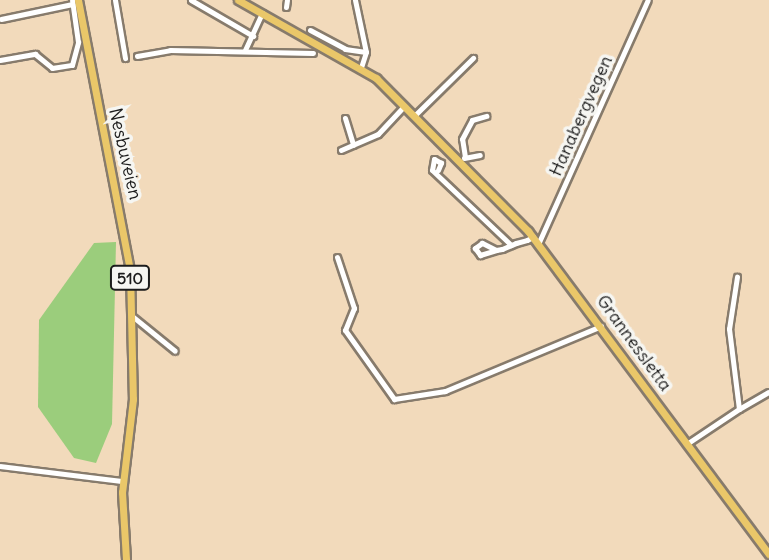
<!DOCTYPE html>
<html>
<head>
<meta charset="utf-8">
<style>
  body { margin:0 }
  #map { position:relative; width:769px; height:560px; overflow:hidden; background:#f2dabb; font-family:Delius,sans-serif }
  div>[style] { position:absolute }
  .green>* { inset:0; background:#9bcd7c }
  .roads { filter:drop-shadow(2px 0 #877b6c) drop-shadow(-2px 0 #877b6c) drop-shadow(0 2px #877b6c) drop-shadow(0 -2px #877b6c) }
  .minor>* { height:5px; margin:-2.5px; padding:0 2.5px; transform-origin:2.5px; border-radius:2.5px; background:#fff }
  .major>* { height:7px; margin:-3.5px; padding:0 3.5px; transform-origin:3.5px; border-radius:3.5px; background:#eac769 }
  span { translate:-50% -50%; white-space:nowrap; text-align:center; line-height:1.15; -webkit-text-stroke:7px #f6f6f2; paint-order:stroke }
  .shield-label span { padding:2px 5px; background:#f6f6f2; border:2px solid; border-radius:5px; -webkit-text-stroke-width:0 }
  .shield-label { font-size:16px; color:#1c1c1c; font-weight:700 }
  .street-label { font-size:18px; color:#1c1c1c }
</style>
</head>
<body>
<div id="map">
  <div class="green">
    <div style="clip-path:polygon(116px 242px,112px 424px,96px 463px,74px 458px,38px 407px,39px 320px,94px 243px)"></div>
  </div>
  <div class="roads">
    <div class="minor">
      <div style="left:115px;top:0;width:59px;rotate:80.2deg"></div>
      <div style="left:191px;top:0;width:72px;rotate:30.1deg"></div>
      <div style="left:355px;top:0;width:53px;rotate:78.1deg"></div>
      <div style="left:366px;top:52px;width:16px;rotate:108deg"></div>
      <div style="left:286px;top:7px;width:7px;rotate:-82deg"></div>
      <div style="left:1px;top:19px;width:73px;rotate:-11.9deg"></div>
      <div style="left:310px;top:30px;width:40px;rotate:28deg"></div>
      <div style="left:345px;top:49px;width:21px;rotate:8deg"></div>
      <div style="left:245px;top:50px;width:41px;rotate:-65.3deg"></div>
      <div style="left:137px;top:56px;width:34px;rotate:-10deg"></div>
      <div style="left:170px;top:50px;width:143px;rotate:1.2deg"></div>
      <div style="left:0;top:60px;width:36px;rotate:-10deg"></div>
      <div style="left:35px;top:54px;width:22px;rotate:39deg"></div>
      <div style="left:52px;top:68px;width:20px;rotate:-9deg"></div>
      <div style="left:72px;top:65px;width:24px;rotate:-75deg"></div>
      <div style="left:78px;top:42px;width:42px;rotate:-98.1deg"></div>
      <div style="left:414px;top:116px;width:83px;rotate:-44.5deg"></div>
      <div style="left:345px;top:118px;width:28px;rotate:73deg"></div>
      <div style="left:341px;top:150px;width:40px;rotate:-23.4deg"></div>
      <div style="left:378px;top:134px;width:38px;rotate:-47deg"></div>
      <div style="left:465px;top:157px;width:18px;rotate:-99deg"></div>
      <div style="left:462px;top:139px;width:21px;rotate:-62deg"></div>
      <div style="left:472px;top:120px;width:15px;rotate:-16deg"></div>
      <div style="left:464px;top:158px;width:16px;rotate:-11deg"></div>
      <div style="left:438px;top:170px;width:8px;rotate:-67deg"></div>
      <div style="left:441px;top:163px;width:8px;rotate:-150deg"></div>
      <div style="left:434px;top:159px;width:11px;rotate:100deg"></div>
      <div style="left:432px;top:170px;width:109px;rotate:43.5deg"></div>
      <div style="left:539px;top:242px;width:265px;rotate:-65.8deg"></div>
      <div style="left:496px;top:250px;width:16px;rotate:-153deg"></div>
      <div style="left:482px;top:243px;width:9px;rotate:144deg"></div>
      <div style="left:475px;top:248px;width:9px;rotate:54deg"></div>
      <div style="left:480px;top:255px;width:17px;rotate:-17deg"></div>
      <div style="left:496px;top:250px;width:6px;rotate:-9deg"></div>
      <div style="left:502px;top:249px;width:15px;rotate:-23deg"></div>
      <div style="left:516px;top:243px;width:11px;rotate:-15deg"></div>
      <div style="left:527px;top:240px;width:7px;rotate:-27deg"></div>
      <div style="left:337px;top:257px;width:54px;rotate:71.6deg"></div>
      <div style="left:354px;top:308px;width:24px;rotate:112deg"></div>
      <div style="left:345px;top:330px;width:85px;rotate:54.6deg"></div>
      <div style="left:394px;top:399px;width:52px;rotate:-8.9deg"></div>
      <div style="left:445px;top:391px;width:169px;rotate:-22.6deg"></div>
      <div style="left:132px;top:316px;width:55px;rotate:39.1deg"></div>
      <div style="left:739px;top:409px;width:34px;rotate:-30deg"></div>
      <div style="left:688px;top:443px;width:61px;rotate:-33.7deg"></div>
      <div style="left:739px;top:409px;width:81px;rotate:-97.1deg"></div>
      <div style="left:729px;top:329px;width:53px;rotate:-81.3deg"></div>
      <div style="left:0;top:466px;width:124px;rotate:7deg"></div>
    </div>
    <div class="major">
      <div style="left:78px;top:0;width:275px;rotate:79.1deg"></div>
      <div style="left:130px;top:270px;width:129px;rotate:88.7deg"></div>
      <div style="left:133px;top:399px;width:94px;rotate:96.7deg"></div>
      <div style="left:122px;top:492px;width:68px;rotate:86.6deg"></div>
      <div style="left:238px;top:0;width:159px;rotate:29.5deg"></div>
      <div style="left:376px;top:78px;width:216px;rotate:45.2deg"></div>
      <div style="left:528px;top:231px;width:403px;rotate:53.3deg"></div>
    </div>
  </div>
  <div class="shield-label">
    <span style="left:130px;top:278px">510</span>
  </div>
  <div class="street-label">
    <span style="left:581px;top:116px;rotate:-66deg">Hanabergvegen</span>
    <span style="left:125px;top:154px;rotate:77deg">Nesbuveien</span>
    <span style="left:634px;top:343px;rotate:54deg">Grannessletta</span>
  </div>
</div>
</body>
</html>
